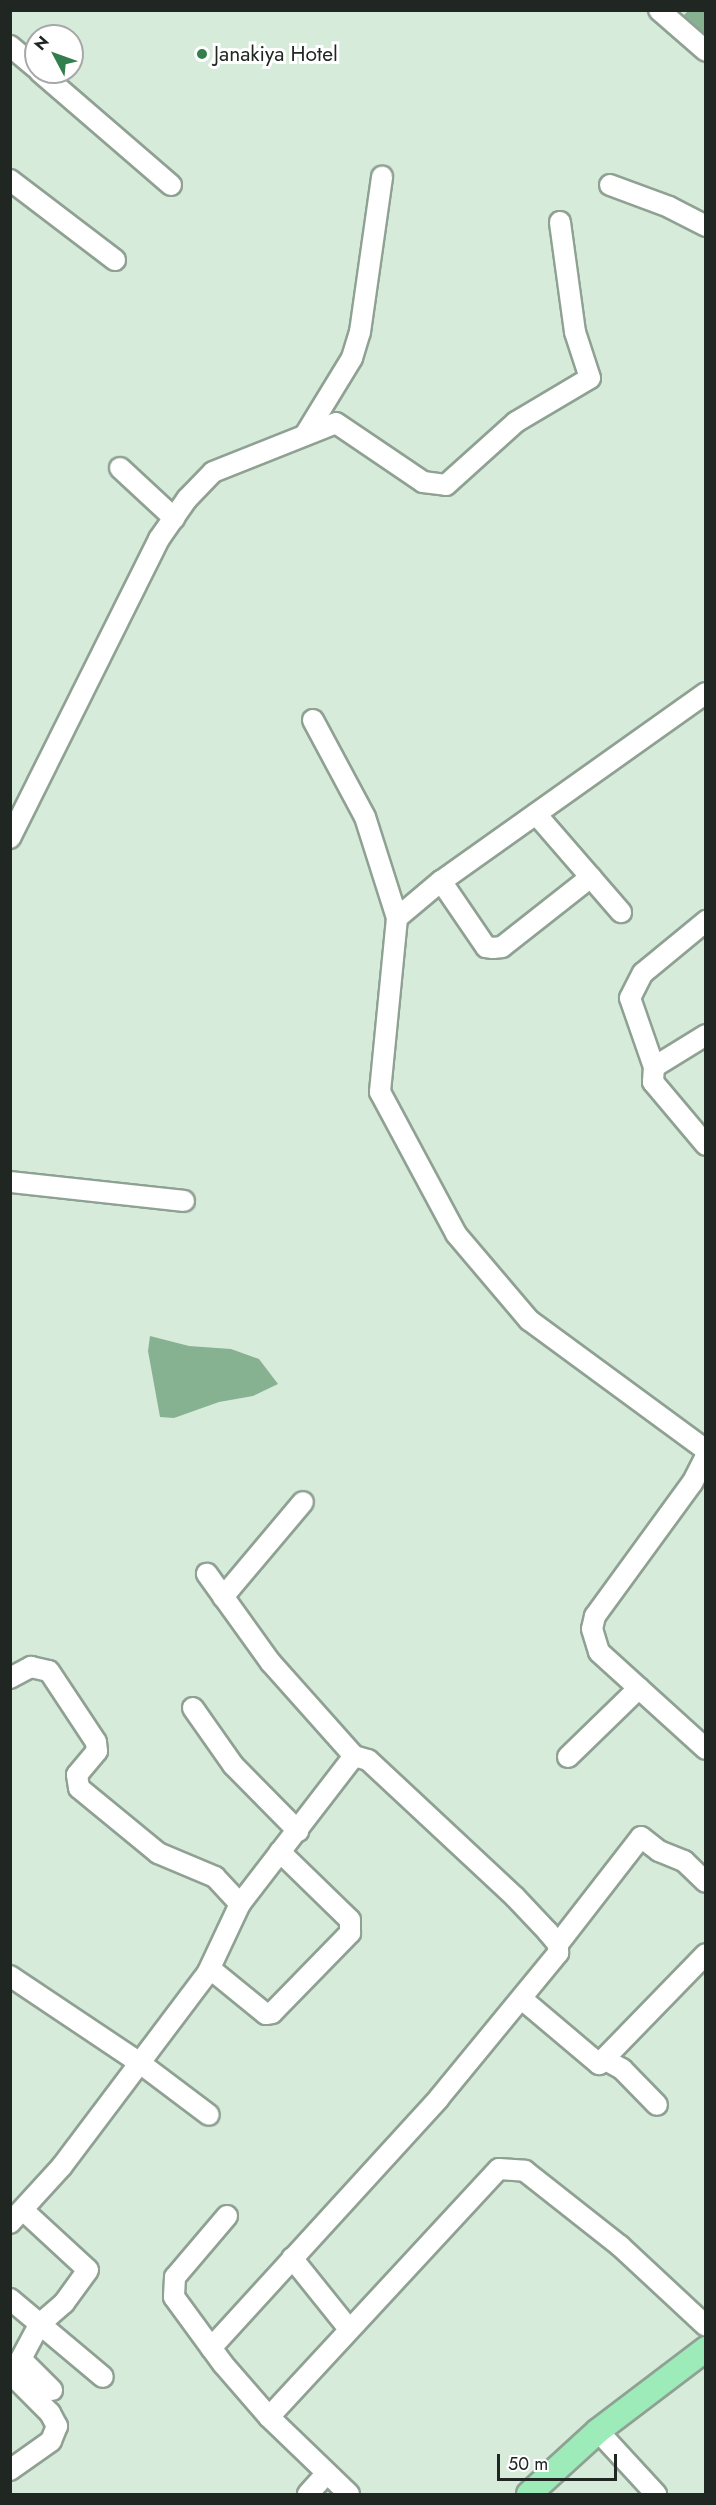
<!DOCTYPE html>
<html>
<head>
<meta charset="utf-8">
<style>
  body { margin:0 }
  #map { position:relative; width:716px; height:2505px; overflow:hidden; background:#d7ebdb; font-family:Jost,sans-serif }
  div>[style] { position:absolute }
  .water>* { inset:0; background:#86b291 }
  .roads { filter:drop-shadow(2px 0 #8fa193) drop-shadow(-2px 0 #8fa193) drop-shadow(0 2px #8fa193) drop-shadow(0 -2px #8fa193) }
  .minor>* { height:20px; margin:-10px; padding:0 10px; transform-origin:10px; border-radius:10px; background:#fff }
  .major>* { height:24px; margin:-12px; padding:0 12px; transform-origin:12px; border-radius:12px; background:#9cebb8 }
  .dots>* { width:16px; height:16px; translate:-50% -50%; box-sizing:border-box; border:3px solid #fff; border-radius:50% }
  span { translate:-50% -50%; white-space:nowrap; text-align:center; line-height:1.15; -webkit-text-stroke:6px #fff; paint-order:stroke }
  .poi-label { font-size:21px; color:#202722 }
  .left { translate:0 -50%; text-align:left }
  .frame { position:absolute; inset:0; border:12px solid #202722; pointer-events:none }
  .north { position:absolute; left:24px; top:24px; width:60px; height:60px; box-sizing:border-box; background:#fff; border:2px solid #a6a9a7; border-radius:50%; rotate:311deg; font-size:16px; font-weight:700; line-height:24px; text-align:center; color:#202722 }
  .north::after { content:''; display:block; margin:auto; width:21px; height:27px; background:#327e4c; clip-path:polygon(50% 0,100% 100%,50% 72%,0 100%) }
  .scale { position:absolute; left:497px; top:2454px; width:120px; height:27px; box-sizing:border-box; border:3px solid #202722; border-top:0; padding-left:8px; font-size:18px; line-height:21px; white-space:nowrap; color:#202722; -webkit-text-stroke:4px #fff; paint-order:stroke }
</style>
</head>
<body>
<div id="map">
  <div class="water">
    <div style="clip-path:polygon(688px 11px,705px 11px,705px 36px,699px 43px,677px 22px)"></div>
    <div style="clip-path:polygon(150px 1336px,189px 1346px,231px 1349px,259px 1359px,278px 1384px,253px 1396px,219px 1402px,174px 1418px,160px 1417px,148px 1351px)"></div>
  </div>
  <div class="roads">
    <div class="minor">
      <div style="left:659px;top:10px;width:62px;rotate:41.1deg"></div>
      <div style="left:10px;top:46px;width:34px;rotate:40deg"></div>
      <div style="left:40px;top:72px;width:173px;rotate:40.8deg"></div>
      <div style="left:10px;top:180px;width:132px;rotate:37.3deg"></div>
      <div style="left:610px;top:185px;width:63px;rotate:20.4deg"></div>
      <div style="left:669px;top:207px;width:42px;rotate:27.2deg"></div>
      <div style="left:305px;top:435px;width:90px;rotate:-58.6deg"></div>
      <div style="left:352px;top:358px;width:27px;rotate:-73deg"></div>
      <div style="left:360px;top:332px;width:157px;rotate:-81.9deg"></div>
      <div style="left:120px;top:468px;width:74px;rotate:42.8deg"></div>
      <div style="left:706px;top:693px;width:325px;rotate:144.6deg"></div>
      <div style="left:441px;top:881px;width:57px;rotate:139.9deg"></div>
      <div style="left:397px;top:918px;width:175px;rotate:95.6deg"></div>
      <div style="left:380px;top:1092px;width:161px;rotate:61.8deg"></div>
      <div style="left:456px;top:1234px;width:113px;rotate:49.7deg"></div>
      <div style="left:529px;top:1320px;width:220px;rotate:36.3deg"></div>
      <div style="left:313px;top:720px;width:110px;rotate:61.8deg"></div>
      <div style="left:365px;top:817px;width:106px;rotate:72.4deg"></div>
      <div style="left:536px;top:814px;width:130px;rotate:49.1deg"></div>
      <div style="left:10px;top:838px;width:334px;rotate:-63.5deg"></div>
      <div style="left:159px;top:539px;width:49px;rotate:-55deg"></div>
      <div style="left:187px;top:499px;width:37px;rotate:-46deg"></div>
      <div style="left:213px;top:472px;width:132px;rotate:-21.7deg"></div>
      <div style="left:336px;top:423px;width:105px;rotate:34.1deg"></div>
      <div style="left:423px;top:482px;width:23px;rotate:7deg"></div>
      <div style="left:446px;top:485px;width:94px;rotate:-42deg"></div>
      <div style="left:516px;top:422px;width:86px;rotate:-30.7deg"></div>
      <div style="left:590px;top:378px;width:48px;rotate:-108.1deg"></div>
      <div style="left:575px;top:332px;width:111px;rotate:-97.8deg"></div>
      <div style="left:441px;top:881px;width:80px;rotate:55.7deg"></div>
      <div style="left:486px;top:947px;width:7px;rotate:8deg"></div>
      <div style="left:493px;top:948px;width:9px;rotate:-6deg"></div>
      <div style="left:502px;top:947px;width:113px;rotate:-38.2deg"></div>
      <div style="left:706px;top:1035px;width:61px;rotate:148.4deg"></div>
      <div style="left:654px;top:1067px;width:15px;rotate:94deg"></div>
      <div style="left:653px;top:1082px;width:82px;rotate:49.9deg"></div>
      <div style="left:654px;top:1067px;width:73px;rotate:-109.2deg"></div>
      <div style="left:630px;top:998px;width:28px;rotate:-63deg"></div>
      <div style="left:643px;top:973px;width:82px;rotate:-39.5deg"></div>
      <div style="left:10px;top:1182px;width:175px;rotate:6.2deg"></div>
      <div style="left:706px;top:1456px;width:30px;rotate:117deg"></div>
      <div style="left:692px;top:1483px;width:165px;rotate:126.1deg"></div>
      <div style="left:595px;top:1616px;width:13px;rotate:103deg"></div>
      <div style="left:592px;top:1629px;width:24px;rotate:73deg"></div>
      <div style="left:599px;top:1652px;width:144px;rotate:42.2deg"></div>
      <div style="left:223px;top:1597px;width:124px;rotate:-49.9deg"></div>
      <div style="left:10px;top:1678px;width:24px;rotate:-28deg"></div>
      <div style="left:31px;top:1667px;width:18px;rotate:13deg"></div>
      <div style="left:49px;top:1671px;width:85px;rotate:56.5deg"></div>
      <div style="left:96px;top:1742px;width:9px;rotate:84deg"></div>
      <div style="left:97px;top:1751px;width:31px;rotate:130deg"></div>
      <div style="left:77px;top:1775px;width:13px;rotate:81deg"></div>
      <div style="left:79px;top:1788px;width:102px;rotate:39.4deg"></div>
      <div style="left:158px;top:1853px;width:62px;rotate:22.8deg"></div>
      <div style="left:215px;top:1877px;width:37px;rotate:47deg"></div>
      <div style="left:240px;top:1904px;width:187px;rotate:-52.4deg"></div>
      <div style="left:354px;top:1756px;width:125px;rotate:-131.7deg"></div>
      <div style="left:271px;top:1663px;width:110px;rotate:-125.7deg"></div>
      <div style="left:193px;top:1708px;width:70px;rotate:54.9deg"></div>
      <div style="left:233px;top:1765px;width:93px;rotate:45.4deg"></div>
      <div style="left:568px;top:1757px;width:99px;rotate:-44.2deg"></div>
      <div style="left:558px;top:1944px;width:135px;rotate:-52.2deg"></div>
      <div style="left:641px;top:1837px;width:23px;rotate:38deg"></div>
      <div style="left:659px;top:1851px;width:27px;rotate:22deg"></div>
      <div style="left:684px;top:1861px;width:30px;rotate:44deg"></div>
      <div style="left:208px;top:1972px;width:5px;rotate:-11deg"></div>
      <div style="left:213px;top:1971px;width:68px;rotate:39.1deg"></div>
      <div style="left:266px;top:2014px;width:6px;rotate:-9deg"></div>
      <div style="left:272px;top:2013px;width:112px;rotate:-45.7deg"></div>
      <div style="left:350px;top:1933px;width:13px;rotate:-90deg"></div>
      <div style="left:350px;top:1920px;width:98px;rotate:-135.8deg"></div>
      <div style="left:10px;top:1976px;width:156px;rotate:33.8deg"></div>
      <div style="left:140px;top:2063px;width:86px;rotate:37deg"></div>
      <div style="left:522px;top:1999px;width:101px;rotate:40.2deg"></div>
      <div style="left:599px;top:2064px;width:153px;rotate:-45.8deg"></div>
      <div style="left:604px;top:2059px;width:21px;rotate:29deg"></div>
      <div style="left:622px;top:2069px;width:50px;rotate:45.8deg"></div>
      <div style="left:23px;top:2210px;width:88px;rotate:42.7deg"></div>
      <div style="left:88px;top:2270px;width:41px;rotate:126deg"></div>
      <div style="left:64px;top:2303px;width:33px;rotate:139deg"></div>
      <div style="left:39px;top:2325px;width:38px;rotate:118deg"></div>
      <div style="left:21px;top:2359px;width:44px;rotate:45deg"></div>
      <div style="left:227px;top:2216px;width:80px;rotate:130.4deg"></div>
      <div style="left:175px;top:2277px;width:20px;rotate:93deg"></div>
      <div style="left:174px;top:2297px;width:83px;rotate:53.8deg"></div>
      <div style="left:223px;top:2364px;width:70px;rotate:49deg"></div>
      <div style="left:269px;top:2417px;width:111px;rotate:43.9deg"></div>
      <div style="left:10px;top:2223px;width:77px;rotate:-47.6deg"></div>
      <div style="left:62px;top:2166px;width:243px;rotate:-53deg"></div>
      <div style="left:208px;top:1972px;width:75px;rotate:-64.8deg"></div>
      <div style="left:292px;top:2258px;width:91px;rotate:51.2deg"></div>
      <div style="left:10px;top:2299px;width:121px;rotate:40deg"></div>
      <div style="left:211px;top:2348px;width:338px;rotate:-47.6deg"></div>
      <div style="left:439px;top:2098px;width:188px;rotate:-50.6deg"></div>
      <div style="left:558px;top:1953px;width:9px;rotate:-90deg"></div>
      <div style="left:558px;top:1944px;width:16px;rotate:-130deg"></div>
      <div style="left:548px;top:1932px;width:48px;rotate:-133.3deg"></div>
      <div style="left:515px;top:1897px;width:201px;rotate:-137deg"></div>
      <div style="left:368px;top:1760px;width:15px;rotate:-164deg"></div>
      <div style="left:10px;top:2373px;width:57px;rotate:45deg"></div>
      <div style="left:50px;top:2413px;width:15px;rotate:62deg"></div>
      <div style="left:57px;top:2426px;width:16px;rotate:112deg"></div>
      <div style="left:51px;top:2441px;width:50px;rotate:144.7deg"></div>
      <div style="left:269px;top:2417px;width:338px;rotate:-47.2deg"></div>
      <div style="left:499px;top:2169px;width:26px;rotate:4deg"></div>
      <div style="left:525px;top:2171px;width:121px;rotate:38.3deg"></div>
      <div style="left:620px;top:2246px;width:117px;rotate:42.9deg"></div>
      <div style="left:598px;top:2431px;width:86px;rotate:47.4deg"></div>
      <div style="left:308px;top:2494px;width:28px;rotate:-48deg"></div>
    </div>
    <div class="major">
      <div style="left:529px;top:2494px;width:93px;rotate:-42.4deg"></div>
      <div style="left:598px;top:2431px;width:136px;rotate:-37.2deg"></div>
    </div>
  </div>
  <div class="dots">
    <div style="left:202px;top:54px;background:#327e4c"></div>
  </div>
  <div class="poi-label">
    <span class="left" style="left:214px;top:54px">Janakiya Hotel</span>
  </div>
  <div class="frame"></div>
  <div class="north">N</div>
  <div class="scale">50 m</div>
</div>
</body>
</html>
